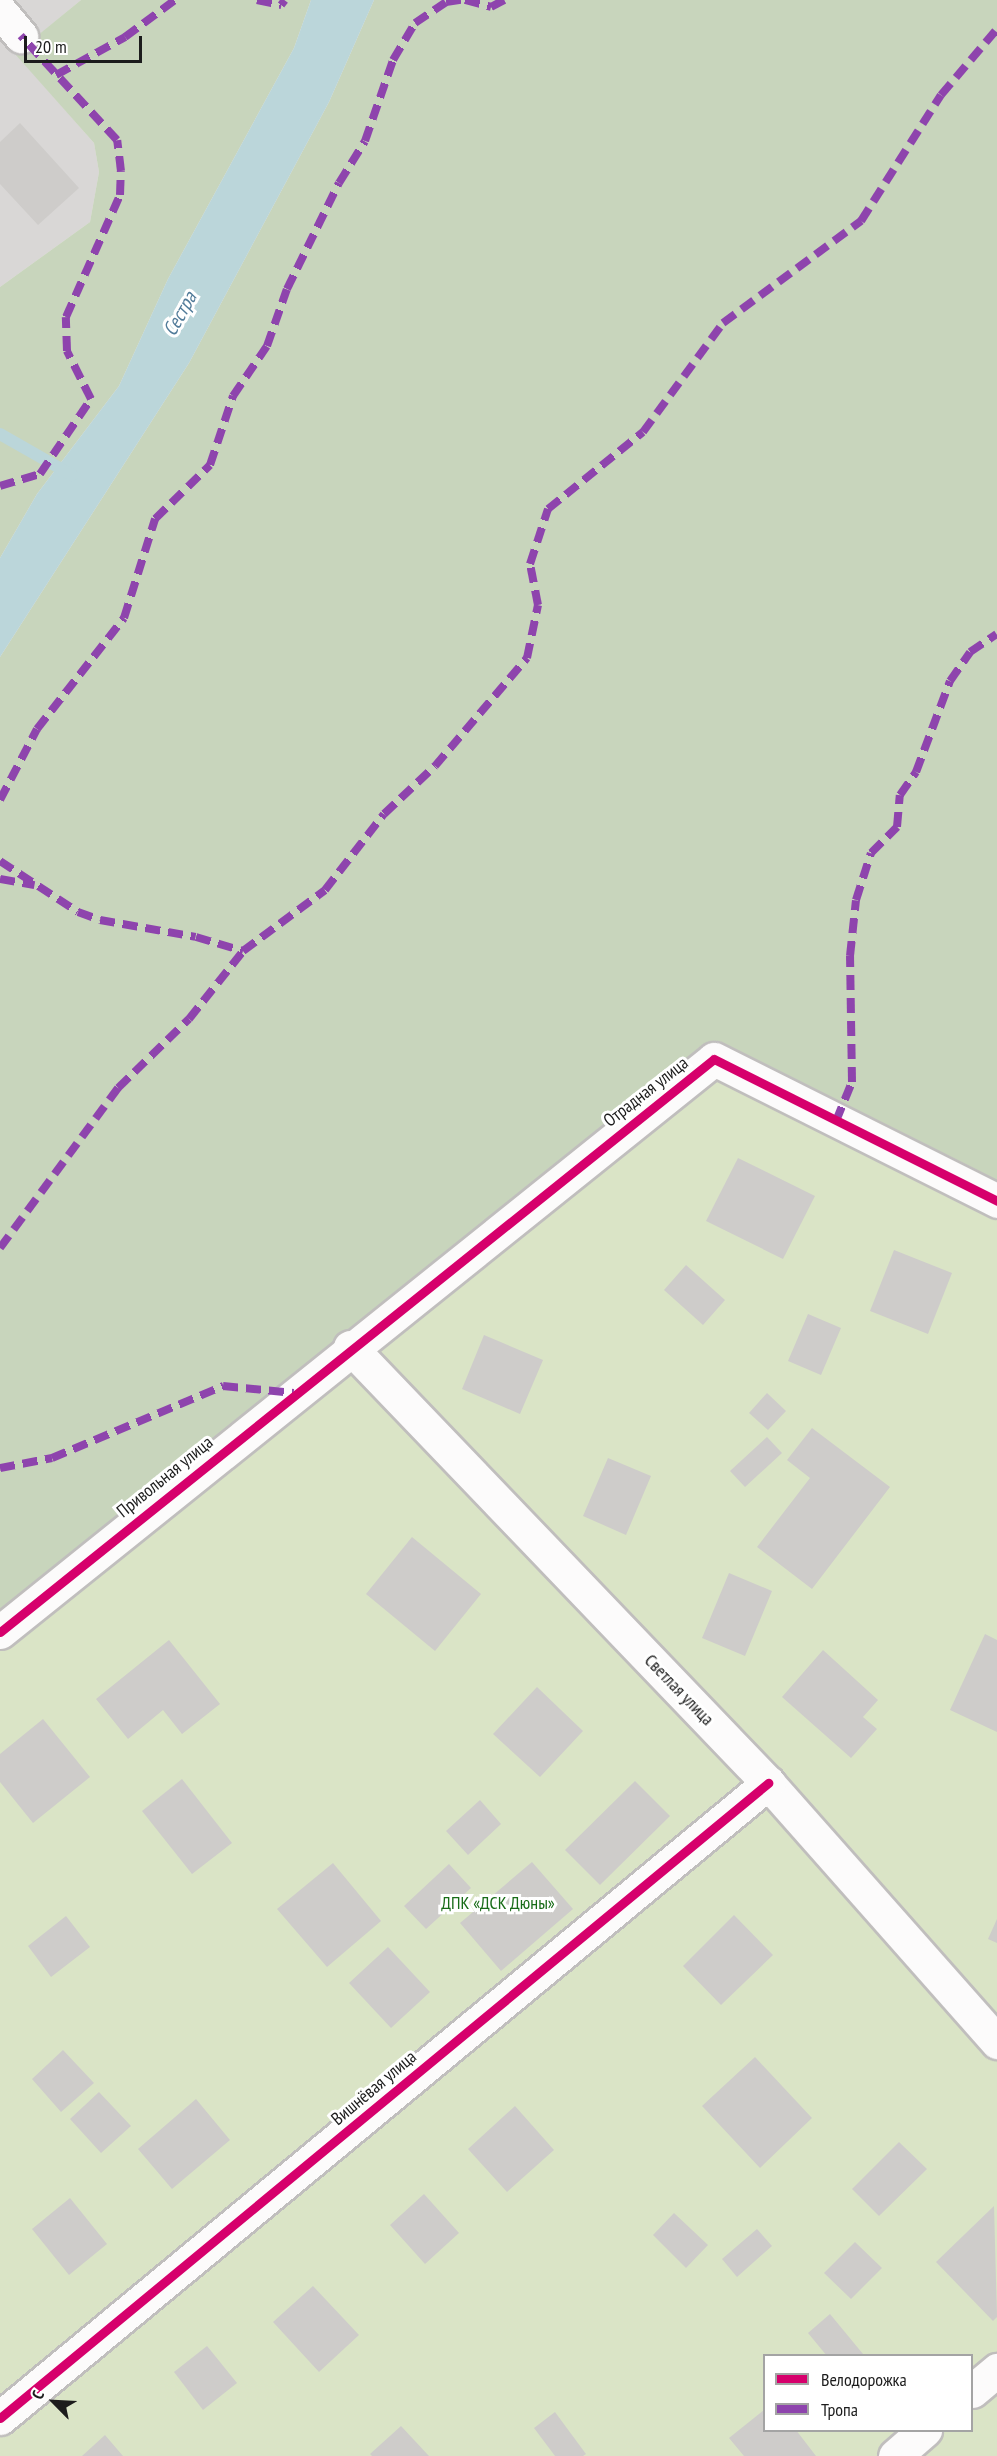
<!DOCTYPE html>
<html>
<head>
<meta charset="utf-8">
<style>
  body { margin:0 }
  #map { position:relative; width:997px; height:2456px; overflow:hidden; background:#eae7e4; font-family:"PT Sans Narrow",sans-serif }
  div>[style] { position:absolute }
  .residential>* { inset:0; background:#d9d7d6 }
  .grass>* { inset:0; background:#dae4c6 }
  .forest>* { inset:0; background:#c8d5bc }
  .water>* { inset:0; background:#bbd6da }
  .stream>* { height:12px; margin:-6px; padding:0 6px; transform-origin:6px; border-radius:6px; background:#bbd6da }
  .building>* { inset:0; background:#ceccca }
  .roads { filter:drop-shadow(2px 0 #c0bebd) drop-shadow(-2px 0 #c0bebd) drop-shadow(0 2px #c0bebd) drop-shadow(0 -2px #c0bebd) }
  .minor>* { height:33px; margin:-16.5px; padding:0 16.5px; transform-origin:16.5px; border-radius:16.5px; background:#fcfbfb }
  .quiet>* { height:8px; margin-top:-4px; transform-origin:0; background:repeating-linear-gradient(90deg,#8e44ad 0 15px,transparent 0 23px) }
  .cycleway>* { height:9px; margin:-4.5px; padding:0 4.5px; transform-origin:4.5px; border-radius:4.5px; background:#d6006c }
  span { translate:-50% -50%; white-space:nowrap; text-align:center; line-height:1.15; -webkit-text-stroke:6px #fff; paint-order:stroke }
  .street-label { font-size:18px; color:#1c1c1c }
  .park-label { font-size:18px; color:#186c17 }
  .water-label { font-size:20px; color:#517b99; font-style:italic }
  .legend { position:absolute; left:763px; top:2354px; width:210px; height:78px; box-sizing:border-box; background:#fff; border:2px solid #a4a4a4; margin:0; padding:8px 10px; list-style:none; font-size:18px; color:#1c1c1c }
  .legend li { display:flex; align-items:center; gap:12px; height:30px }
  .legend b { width:30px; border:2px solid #a4a4a4 }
  .north { position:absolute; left:24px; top:2372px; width:60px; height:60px; -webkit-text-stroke:4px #fff; paint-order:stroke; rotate:294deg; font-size:16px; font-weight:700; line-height:24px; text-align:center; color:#1c1c1c }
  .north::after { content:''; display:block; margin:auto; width:21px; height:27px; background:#1c1c1c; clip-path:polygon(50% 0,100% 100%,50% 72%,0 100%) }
  .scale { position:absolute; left:24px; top:36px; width:118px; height:27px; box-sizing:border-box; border:3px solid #1c1c1c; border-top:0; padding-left:8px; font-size:18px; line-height:21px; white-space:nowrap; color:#1c1c1c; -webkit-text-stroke:4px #fff; paint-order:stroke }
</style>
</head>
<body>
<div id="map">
  <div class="residential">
    <div style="clip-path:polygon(0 0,81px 0,16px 54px,94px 143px,99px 172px,90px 222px,0 287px)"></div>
  </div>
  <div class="grass">
    <div style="clip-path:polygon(evenodd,714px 1059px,997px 1200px,997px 2456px,0 2456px,0 1632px,714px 1059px,764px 2356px,972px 2356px,972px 2430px,764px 2430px,764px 2356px)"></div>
  </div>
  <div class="forest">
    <div style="clip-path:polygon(81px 0,311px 0,294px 48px,168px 279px,119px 386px,37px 494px,0 558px,0 287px,90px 222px,99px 172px,94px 143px,15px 54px)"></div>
    <div style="clip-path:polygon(374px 0,997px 0,997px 1200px,714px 1059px,0 1632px,0 657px,189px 363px,329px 102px)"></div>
  </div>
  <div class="water">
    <div style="clip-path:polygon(311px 0,374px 0,329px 102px,189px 363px,0 657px,0 558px,37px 494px,119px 386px,168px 279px,294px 48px)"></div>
  </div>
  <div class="stream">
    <div style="left:0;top:434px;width:83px;rotate:29.7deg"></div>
  </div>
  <div class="building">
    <div style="clip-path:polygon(20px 123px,79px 188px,38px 225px,0 184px,0 142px)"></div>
    <div style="clip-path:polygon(738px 1158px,815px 1196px,783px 1259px,706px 1221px)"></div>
    <div style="clip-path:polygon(894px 1250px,952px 1273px,928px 1334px,870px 1311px)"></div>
    <div style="clip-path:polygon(686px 1265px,725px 1300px,703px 1325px,664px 1290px)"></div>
    <div style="clip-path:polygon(808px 1314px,841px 1328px,821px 1375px,788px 1361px)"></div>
    <div style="clip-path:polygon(484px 1335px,543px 1360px,520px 1414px,462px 1389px)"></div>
    <div style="clip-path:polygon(767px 1393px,786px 1411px,768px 1430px,749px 1413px)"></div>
    <div style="clip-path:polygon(812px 1428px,890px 1487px,812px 1589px,757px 1547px,810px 1478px,787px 1460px)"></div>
    <div style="clip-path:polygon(767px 1437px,782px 1453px,745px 1487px,730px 1471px)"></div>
    <div style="clip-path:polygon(608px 1458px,651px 1476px,626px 1535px,583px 1516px)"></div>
    <div style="clip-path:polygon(412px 1537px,481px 1594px,435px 1651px,366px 1594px)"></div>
    <div style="clip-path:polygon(729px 1573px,772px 1591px,745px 1656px,702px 1638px)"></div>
    <div style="clip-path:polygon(985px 1634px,997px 1640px,997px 1732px,950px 1710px)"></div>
    <div style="clip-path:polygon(169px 1640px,220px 1704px,182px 1734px,163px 1710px,128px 1739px,96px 1699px)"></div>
    <div style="clip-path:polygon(823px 1650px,878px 1700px,863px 1717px,877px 1729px,851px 1758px,782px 1697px)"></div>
    <div style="clip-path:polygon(537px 1687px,583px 1731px,540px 1777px,493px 1734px)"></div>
    <div style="clip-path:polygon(43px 1719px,90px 1777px,33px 1823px,0 1782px,0 1754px)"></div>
    <div style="clip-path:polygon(182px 1779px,232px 1843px,192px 1874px,142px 1811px)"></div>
    <div style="clip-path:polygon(635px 1781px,670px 1816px,600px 1885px,565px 1850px)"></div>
    <div style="clip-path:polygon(480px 1800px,501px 1824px,468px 1855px,446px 1831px)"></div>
    <div style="clip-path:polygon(532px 1862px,573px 1909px,501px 1971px,460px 1923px)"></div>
    <div style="clip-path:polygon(333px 1863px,381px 1921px,327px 1967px,277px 1909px)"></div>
    <div style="clip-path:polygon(449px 1864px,471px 1888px,426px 1929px,404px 1906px)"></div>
    <div style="clip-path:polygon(734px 1915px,773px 1955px,721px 2005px,683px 1966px)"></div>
    <div style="clip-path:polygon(66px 1916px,90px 1947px,51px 1977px,28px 1946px)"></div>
    <div style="clip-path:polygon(997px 1919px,997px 1943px,988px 1939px)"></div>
    <div style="clip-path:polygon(388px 1947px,430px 1992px,391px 2028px,349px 1983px)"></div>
    <div style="clip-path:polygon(63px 2050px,94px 2083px,61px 2112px,32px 2079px)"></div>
    <div style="clip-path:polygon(755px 2057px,812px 2118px,760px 2168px,702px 2106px)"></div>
    <div style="clip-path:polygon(99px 2092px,131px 2126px,101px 2153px,70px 2119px)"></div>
    <div style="clip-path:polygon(196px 2099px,230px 2140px,172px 2189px,138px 2149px)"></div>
    <div style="clip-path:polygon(515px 2106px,554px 2150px,507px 2192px,468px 2149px)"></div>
    <div style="clip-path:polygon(899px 2142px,927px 2169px,879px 2216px,852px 2189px)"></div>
    <div style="clip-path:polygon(424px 2194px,459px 2233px,425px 2264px,390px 2225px)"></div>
    <div style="clip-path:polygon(70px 2198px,107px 2244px,69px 2275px,32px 2229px)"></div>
    <div style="clip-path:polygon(994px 2206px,997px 2317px,993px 2321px,936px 2262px)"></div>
    <div style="clip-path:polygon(674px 2213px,708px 2245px,686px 2268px,653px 2235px)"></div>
    <div style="clip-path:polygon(757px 2229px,772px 2246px,737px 2277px,722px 2259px)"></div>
    <div style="clip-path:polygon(855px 2242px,882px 2268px,851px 2299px,824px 2273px)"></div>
    <div style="clip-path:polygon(313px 2286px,359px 2335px,319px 2372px,273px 2322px)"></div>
    <div style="clip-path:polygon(830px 2314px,863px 2354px,861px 2356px,827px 2356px,808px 2333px)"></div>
    <div style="clip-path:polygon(207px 2346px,237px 2383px,203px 2410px,174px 2372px)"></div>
    <div style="clip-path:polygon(764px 2410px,764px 2430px,796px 2430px,816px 2456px,744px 2456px,729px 2438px)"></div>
    <div style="clip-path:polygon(555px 2412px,586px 2454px,583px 2456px,555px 2456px,534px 2428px)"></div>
    <div style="clip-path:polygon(401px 2426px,429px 2456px,372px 2456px,370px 2454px)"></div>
    <div style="clip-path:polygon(105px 2435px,123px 2456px,82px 2456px)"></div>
  </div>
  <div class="roads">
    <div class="minor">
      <div style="left:0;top:11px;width:33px;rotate:50deg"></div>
      <div style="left:350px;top:1347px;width:604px;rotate:46.21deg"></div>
      <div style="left:768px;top:1783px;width:346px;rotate:48.5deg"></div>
      <div style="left:0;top:1632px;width:915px;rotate:-38.75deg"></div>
      <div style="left:714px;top:1059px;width:317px;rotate:26.6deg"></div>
      <div style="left:972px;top:2391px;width:33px;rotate:-40deg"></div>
      <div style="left:0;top:2418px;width:997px;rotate:-39.58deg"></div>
      <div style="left:895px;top:2456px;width:40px;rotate:-41deg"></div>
    </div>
  </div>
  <div class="quiet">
    <div style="left:257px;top:0;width:25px;rotate:12deg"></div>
    <div style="left:281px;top:5px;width:6px;rotate:-51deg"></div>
    <div style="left:465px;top:0;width:27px;rotate:15deg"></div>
    <div style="left:491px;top:7px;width:15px;rotate:-28deg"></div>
    <div style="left:56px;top:75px;width:79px;rotate:-28.8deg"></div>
    <div style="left:125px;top:37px;width:62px;rotate:-36.5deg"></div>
    <div style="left:0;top:486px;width:42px;rotate:-16.7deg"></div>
    <div style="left:40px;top:474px;width:91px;rotate:-55.8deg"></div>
    <div style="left:91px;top:399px;width:54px;rotate:-116.6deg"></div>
    <div style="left:67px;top:351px;width:34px;rotate:-92deg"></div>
    <div style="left:66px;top:317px;width:133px;rotate:-66.1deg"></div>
    <div style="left:120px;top:195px;width:24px;rotate:-88deg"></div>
    <div style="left:121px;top:171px;width:31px;rotate:-97deg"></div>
    <div style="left:117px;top:140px;width:142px;rotate:-132.7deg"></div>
    <div style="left:0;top:800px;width:80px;rotate:-62.5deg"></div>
    <div style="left:37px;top:729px;width:141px;rotate:-51.9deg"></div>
    <div style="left:124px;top:618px;width:104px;rotate:-72.6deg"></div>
    <div style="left:155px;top:519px;width:77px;rotate:-44.5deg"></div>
    <div style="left:210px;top:465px;width:73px;rotate:-71.6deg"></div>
    <div style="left:233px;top:396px;width:60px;rotate:-55.8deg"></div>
    <div style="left:267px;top:346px;width:60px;rotate:-70.7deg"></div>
    <div style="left:287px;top:289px;width:118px;rotate:-63.9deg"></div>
    <div style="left:339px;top:183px;width:49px;rotate:-58.2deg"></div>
    <div style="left:365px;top:141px;width:86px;rotate:-70.9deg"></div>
    <div style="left:393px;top:60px;width:43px;rotate:-59.3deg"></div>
    <div style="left:415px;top:23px;width:37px;rotate:-34deg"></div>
    <div style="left:446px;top:2px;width:15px;rotate:-8deg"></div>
    <div style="left:0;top:861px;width:93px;rotate:33.2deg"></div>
    <div style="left:78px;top:912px;width:23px;rotate:20deg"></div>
    <div style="left:100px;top:920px;width:97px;rotate:10deg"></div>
    <div style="left:196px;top:937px;width:49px;rotate:16.6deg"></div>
    <div style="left:0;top:879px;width:35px;rotate:10deg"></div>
    <div style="left:836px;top:1121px;width:42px;rotate:-67.7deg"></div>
    <div style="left:852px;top:1082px;width:126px;rotate:-90.9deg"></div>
    <div style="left:850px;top:956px;width:56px;rotate:-83.9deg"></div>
    <div style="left:856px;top:900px;width:49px;rotate:-72.3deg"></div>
    <div style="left:871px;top:853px;width:37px;rotate:-45deg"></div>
    <div style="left:897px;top:827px;width:32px;rotate:-85deg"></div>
    <div style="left:900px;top:795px;width:28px;rotate:-55deg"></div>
    <div style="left:916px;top:772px;width:97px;rotate:-69.5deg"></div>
    <div style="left:950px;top:681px;width:35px;rotate:-55deg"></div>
    <div style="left:970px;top:652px;width:32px;rotate:-34deg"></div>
    <div style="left:0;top:1248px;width:199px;rotate:-53.6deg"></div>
    <div style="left:118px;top:1088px;width:99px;rotate:-44.2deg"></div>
    <div style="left:189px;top:1019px;width:87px;rotate:-51.5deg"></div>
    <div style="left:243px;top:951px;width:102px;rotate:-36.6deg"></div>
    <div style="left:325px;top:890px;width:96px;rotate:-52.2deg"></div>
    <div style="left:384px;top:814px;width:70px;rotate:-43.3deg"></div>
    <div style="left:435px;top:766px;width:142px;rotate:-49.6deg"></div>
    <div style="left:527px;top:658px;width:54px;rotate:-78.3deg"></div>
    <div style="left:538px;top:605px;width:42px;rotate:-101deg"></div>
    <div style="left:530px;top:564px;width:58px;rotate:-71.9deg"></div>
    <div style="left:548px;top:509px;width:122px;rotate:-39deg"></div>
    <div style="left:643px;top:432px;width:135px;rotate:-53.7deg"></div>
    <div style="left:723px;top:323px;width:172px;rotate:-36.5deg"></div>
    <div style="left:861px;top:221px;width:149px;rotate:-57.6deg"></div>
    <div style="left:941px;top:95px;width:87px;rotate:-49.7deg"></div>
    <div style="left:0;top:1468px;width:53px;rotate:-10.9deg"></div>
    <div style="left:52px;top:1458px;width:186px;rotate:-22.8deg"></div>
    <div style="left:223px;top:1386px;width:71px;rotate:5.6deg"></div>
  </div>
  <div class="cycleway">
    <div style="left:0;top:1632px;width:915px;rotate:-38.75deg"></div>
    <div style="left:714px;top:1059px;width:317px;rotate:26.6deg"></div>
    <div style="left:0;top:2418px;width:997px;rotate:-39.58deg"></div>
  </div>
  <div class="street-label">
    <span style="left:646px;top:1092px;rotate:-38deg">Отрадная улица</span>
    <span style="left:165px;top:1477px;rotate:-39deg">Привольная улица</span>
    <span style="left:679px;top:1690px;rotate:46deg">Светлая улица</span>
    <span style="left:374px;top:2088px;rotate:-40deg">Вишнёвая улица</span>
  </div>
  <div class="park-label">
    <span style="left:498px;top:1903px">ДПК «ДСК Дюны»</span>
  </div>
  <div class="water-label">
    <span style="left:180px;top:314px;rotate:-61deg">Сестра</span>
  </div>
  <ul class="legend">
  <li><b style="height:8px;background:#d6006c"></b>Велодорожка</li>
  <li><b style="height:8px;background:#8e44ad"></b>Тропа</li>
  </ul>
  <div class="north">С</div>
  <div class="scale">20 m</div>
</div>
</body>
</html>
